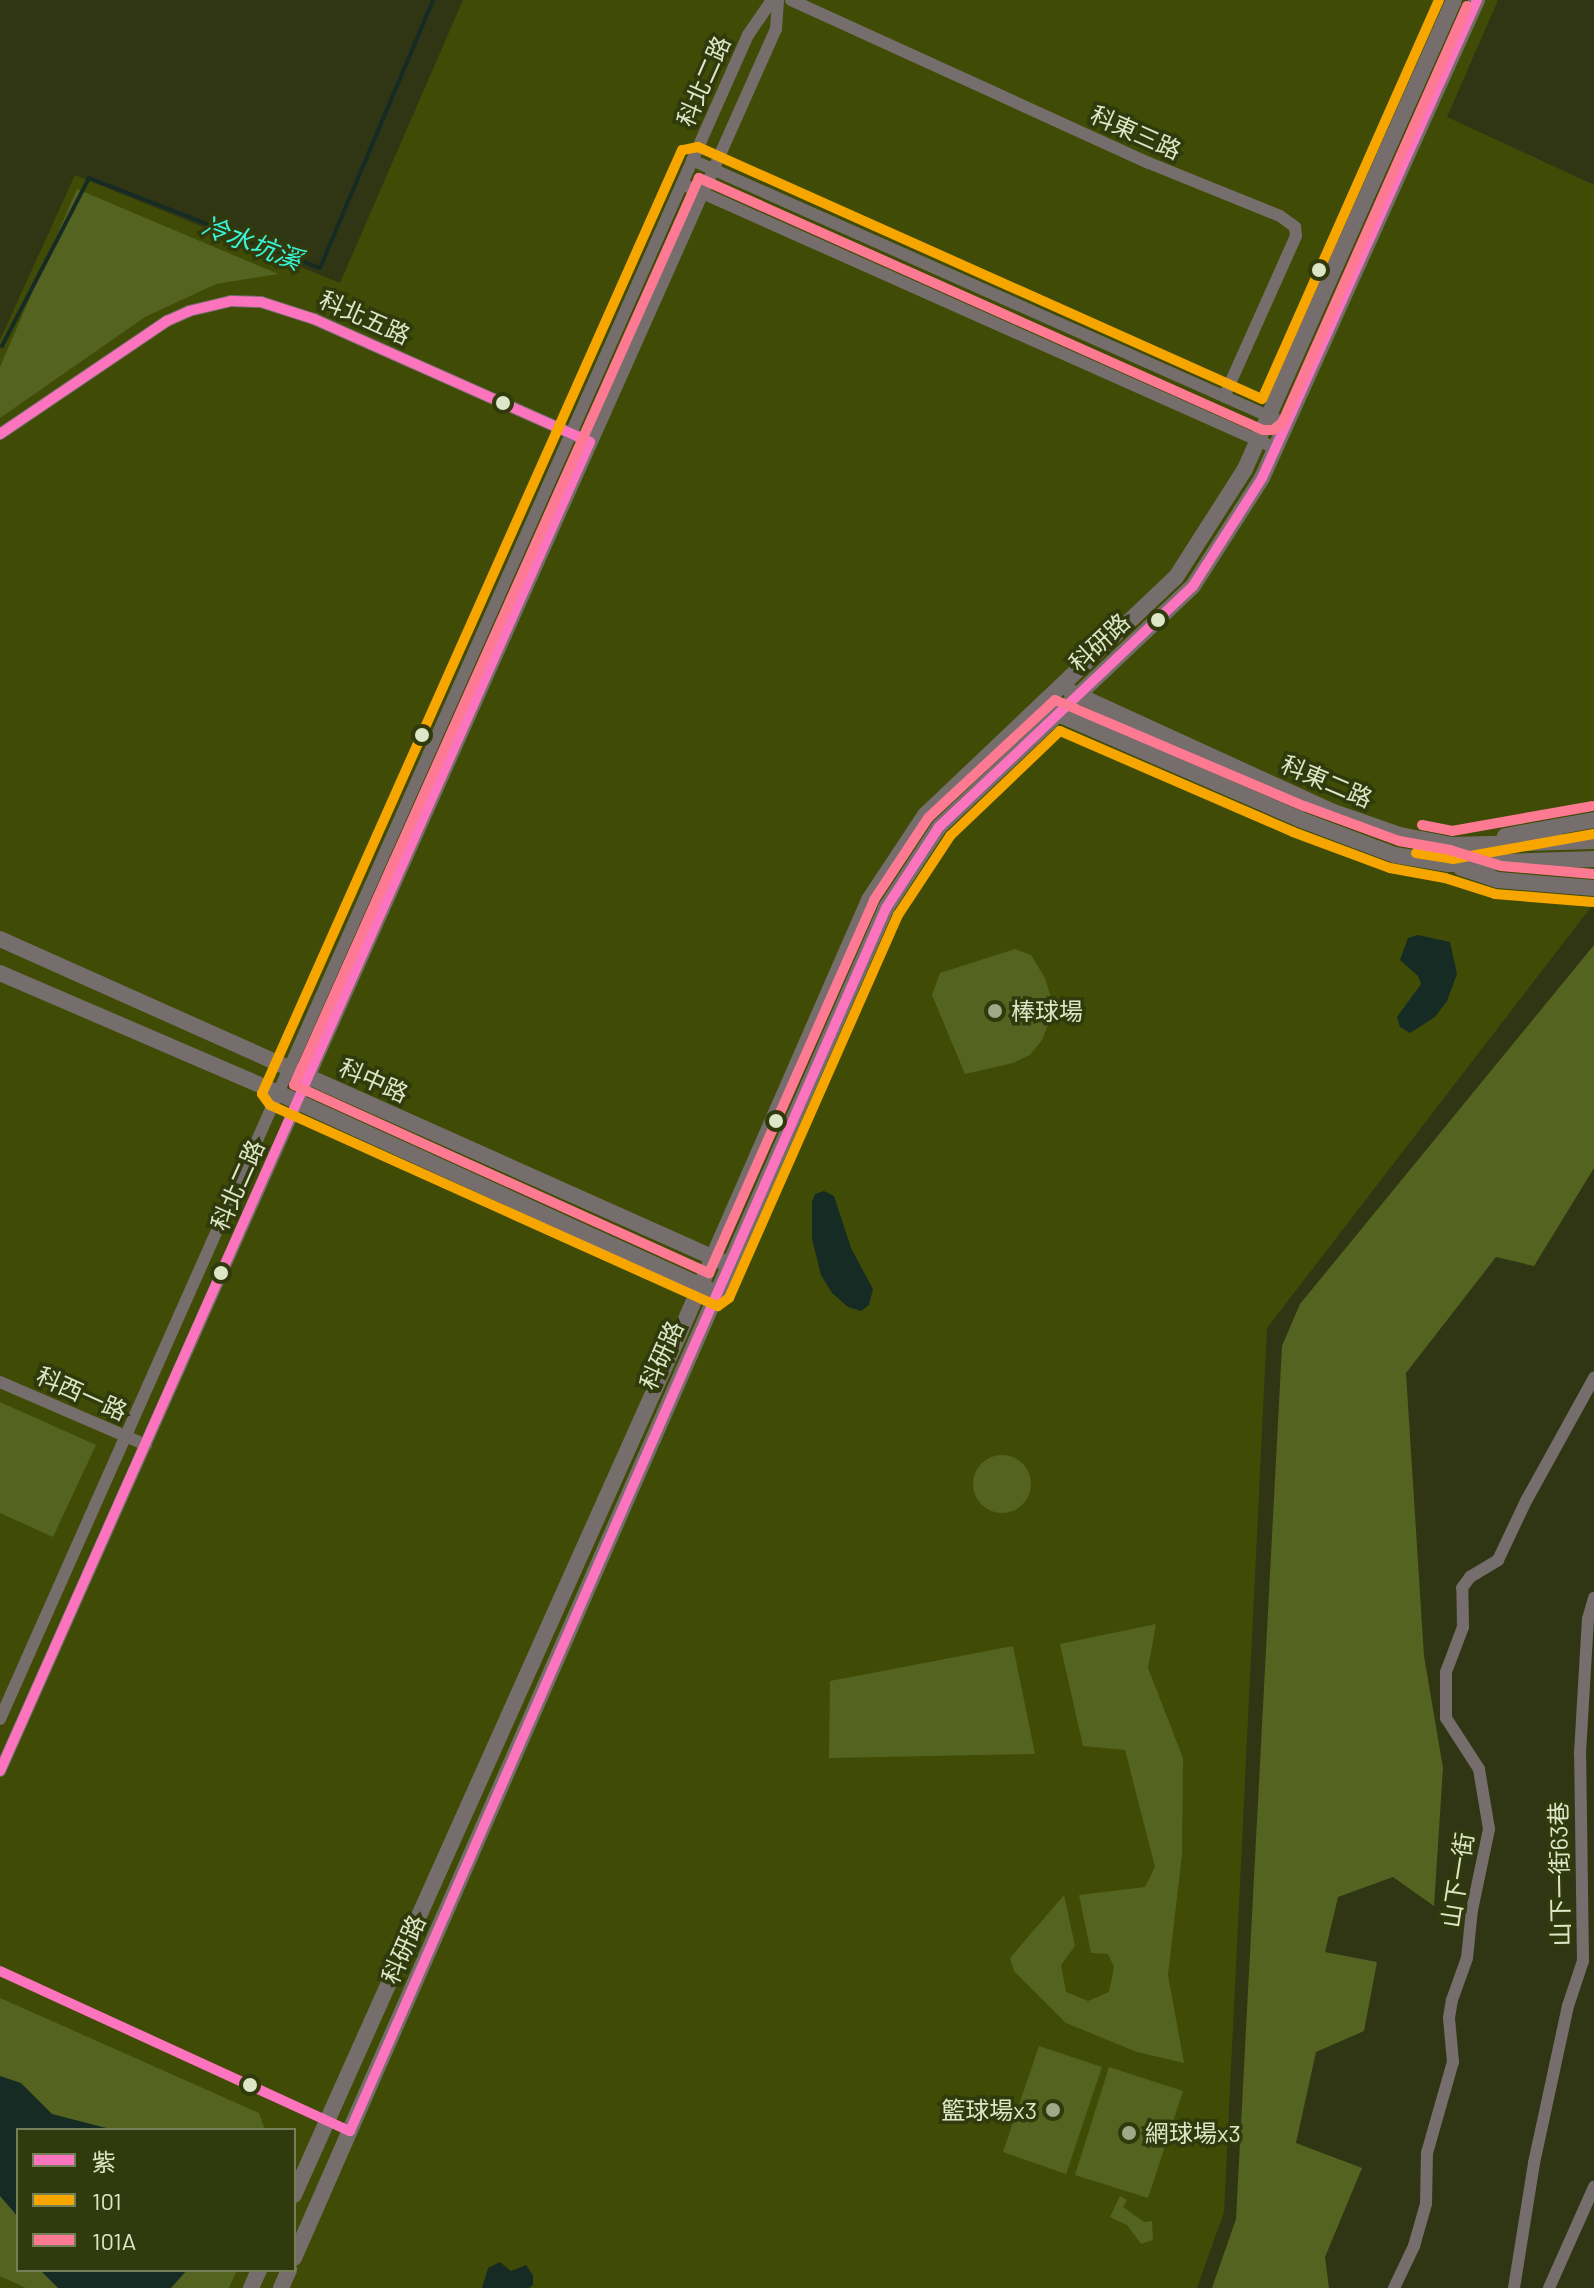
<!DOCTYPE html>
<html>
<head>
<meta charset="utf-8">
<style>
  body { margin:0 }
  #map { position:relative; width:1594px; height:2288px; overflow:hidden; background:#303614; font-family:Barlow,"Noto Sans TC",sans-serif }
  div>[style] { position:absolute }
  .built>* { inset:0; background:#404c06 }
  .green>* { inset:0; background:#556320 }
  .round { border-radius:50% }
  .water>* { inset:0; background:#162b24 }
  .stream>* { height:4px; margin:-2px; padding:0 2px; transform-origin:2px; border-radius:2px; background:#162b24 }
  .minor>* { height:12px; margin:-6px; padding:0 6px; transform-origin:6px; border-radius:6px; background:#766e6c }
  .tertiary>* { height:16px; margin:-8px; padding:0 8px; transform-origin:8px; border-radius:8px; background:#766e6c }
  .bus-1>* { height:10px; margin:-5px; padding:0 5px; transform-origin:5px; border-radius:5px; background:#fc73be }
  .bus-2>* { height:10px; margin:-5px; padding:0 5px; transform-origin:5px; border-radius:5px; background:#f7a600 }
  .bus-3>* { height:10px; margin:-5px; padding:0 5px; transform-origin:5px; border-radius:5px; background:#fe7a93 }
  .dots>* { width:22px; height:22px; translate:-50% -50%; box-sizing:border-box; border:4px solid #303a0c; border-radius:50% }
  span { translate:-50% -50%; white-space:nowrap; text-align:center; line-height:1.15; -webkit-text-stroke:7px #303a0c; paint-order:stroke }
  .street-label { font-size:24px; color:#dde6c7 }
  .poi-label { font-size:24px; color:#dde6c7 }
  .left { translate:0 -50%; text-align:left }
  .right { translate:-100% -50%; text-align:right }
  .water-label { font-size:26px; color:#39f5da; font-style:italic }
  .legend { position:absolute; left:16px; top:2128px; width:280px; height:144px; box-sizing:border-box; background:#303a0c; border:2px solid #757f57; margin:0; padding:10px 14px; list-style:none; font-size:24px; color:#dde6c7 }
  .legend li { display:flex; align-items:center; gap:16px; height:40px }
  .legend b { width:40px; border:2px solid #757f57 }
</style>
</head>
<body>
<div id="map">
  <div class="built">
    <div style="clip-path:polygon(evenodd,463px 0,1498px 0,1447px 117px,1594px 185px,1594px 903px,1267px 1328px,1224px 2212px,1197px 2288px,0 2288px,0 340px,75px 175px,340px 283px,463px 0,18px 2130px,294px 2130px,294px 2270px,18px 2270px,18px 2130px)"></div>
  </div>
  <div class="green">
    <div style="clip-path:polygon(77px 189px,278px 274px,216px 284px,145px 317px,0 418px,0 367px)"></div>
    <div style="clip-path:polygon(1594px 945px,1594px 1168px,1534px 1266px,1496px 1257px,1406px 1373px,1424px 1656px,1443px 1768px,1434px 1906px,1393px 1877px,1338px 1897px,1325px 1952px,1377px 1962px,1364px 2031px,1316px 2052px,1296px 2143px,1362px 2168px,1325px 2257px,1329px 2288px,1212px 2288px,1236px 2219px,1282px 1346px,1300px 1304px)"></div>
    <div style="clip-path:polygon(1015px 949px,1031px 955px,1045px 978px,1052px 1001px,1050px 1020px,1042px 1040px,1030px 1055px,1013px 1063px,965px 1074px,932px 995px,940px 973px)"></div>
    <div style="clip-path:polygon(0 1402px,96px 1445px,53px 1537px,0 1513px)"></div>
    <div class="round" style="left:973px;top:1455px;width:58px;height:58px"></div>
    <div style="clip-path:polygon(1156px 1624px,1148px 1668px,1183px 1758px,1182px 1854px,1168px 1975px,1184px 2063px,1137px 2052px,1066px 2023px,1014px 1971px,1010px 1958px,1064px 1895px,1075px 1946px,1061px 1965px,1066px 1992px,1088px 2001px,1109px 1992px,1114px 1967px,1108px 1954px,1091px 1953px,1079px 1895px,1145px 1887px,1155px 1867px,1125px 1750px,1083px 1746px,1060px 1644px)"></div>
    <div style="clip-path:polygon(1013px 1646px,1035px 1754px,829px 1758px,830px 1681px)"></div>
    <div style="clip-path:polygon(0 1998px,259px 2113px,265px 2130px,18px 2130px,18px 2270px,237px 2270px,229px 2288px,26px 2288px,0 2276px)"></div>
    <div style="clip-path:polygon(1039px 2046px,1102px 2067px,1066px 2174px,1003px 2152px)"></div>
    <div style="clip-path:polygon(1109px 2067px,1183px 2091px,1148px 2198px,1075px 2175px)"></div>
    <div style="clip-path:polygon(1120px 2196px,1127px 2200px,1123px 2207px,1144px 2222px,1152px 2221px,1153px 2240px,1141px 2244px,1127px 2225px,1110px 2217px)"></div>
  </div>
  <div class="water">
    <div style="clip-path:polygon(1418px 935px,1450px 942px,1457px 974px,1447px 1001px,1435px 1017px,1410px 1033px,1400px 1027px,1397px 1017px,1421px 984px,1418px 976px,1400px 960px,1408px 938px)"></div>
    <div style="clip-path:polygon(824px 1191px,834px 1196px,851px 1248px,873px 1289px,869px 1305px,861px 1311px,848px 1307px,832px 1293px,821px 1275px,812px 1239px,812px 1202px,815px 1194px)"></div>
    <div style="clip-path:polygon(0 2076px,21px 2083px,52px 2114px,114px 2130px,18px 2130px,18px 2217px,0 2196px)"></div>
    <div style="clip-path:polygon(500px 2262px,511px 2271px,526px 2265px,533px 2275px,533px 2285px,529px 2288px,482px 2288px,488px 2268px)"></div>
    <div style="clip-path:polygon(40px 2270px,187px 2270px,171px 2288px,58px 2288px)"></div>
  </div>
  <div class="stream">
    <div style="left:2px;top:346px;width:189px;rotate:-62.6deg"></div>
    <div style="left:89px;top:178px;width:248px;rotate:21.3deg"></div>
    <div style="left:320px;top:268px;width:291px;rotate:-67.1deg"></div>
  </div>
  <div class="minor">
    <div style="left:791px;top:0;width:393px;rotate:24.5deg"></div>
    <div style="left:1149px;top:163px;width:141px;rotate:22deg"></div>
    <div style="left:1280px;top:216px;width:19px;rotate:36deg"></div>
    <div style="left:1295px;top:227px;width:9px;rotate:84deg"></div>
    <div style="left:1296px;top:236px;width:176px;rotate:114.1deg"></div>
    <div style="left:692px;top:160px;width:650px;rotate:23.96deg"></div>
    <div style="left:682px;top:184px;width:649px;rotate:24deg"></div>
    <div style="left:0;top:434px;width:202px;rotate:-34.1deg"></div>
    <div style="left:167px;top:321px;width:24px;rotate:-24deg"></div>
    <div style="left:189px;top:311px;width:43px;rotate:-13.4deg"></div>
    <div style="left:231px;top:301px;width:30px;rotate:2deg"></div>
    <div style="left:261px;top:302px;width:56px;rotate:17.8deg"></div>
    <div style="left:314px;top:319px;width:302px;rotate:24deg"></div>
    <div style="left:0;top:1382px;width:159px;rotate:23.3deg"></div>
    <div style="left:0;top:1719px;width:1843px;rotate:-66.05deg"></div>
    <div style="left:748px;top:35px;width:42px;rotate:-55.6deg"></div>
    <div style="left:0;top:1771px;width:1907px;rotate:-65.99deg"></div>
    <div style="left:776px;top:29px;width:29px;rotate:-86deg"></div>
    <div style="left:1394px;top:2288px;width:47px;rotate:-64.5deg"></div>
    <div style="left:1414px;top:2246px;width:44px;rotate:-74.1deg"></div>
    <div style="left:1426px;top:2204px;width:51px;rotate:-88.9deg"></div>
    <div style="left:1427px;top:2153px;width:95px;rotate:-74.1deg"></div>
    <div style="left:1453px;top:2062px;width:44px;rotate:-95.2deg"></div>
    <div style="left:1449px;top:2018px;width:18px;rotate:-81deg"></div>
    <div style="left:1452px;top:2000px;width:45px;rotate:-70.3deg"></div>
    <div style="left:1467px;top:1958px;width:48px;rotate:-84.1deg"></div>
    <div style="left:1472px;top:1910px;width:83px;rotate:-78.1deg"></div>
    <div style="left:1489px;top:1829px;width:61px;rotate:-99.5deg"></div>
    <div style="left:1479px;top:1769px;width:61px;rotate:-122.9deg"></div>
    <div style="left:1446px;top:1718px;width:46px;rotate:-90deg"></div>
    <div style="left:1446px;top:1672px;width:48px;rotate:-69.3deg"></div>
    <div style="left:1463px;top:1627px;width:39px;rotate:-91deg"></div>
    <div style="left:1462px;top:1588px;width:14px;rotate:-54deg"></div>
    <div style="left:1470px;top:1577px;width:33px;rotate:-31deg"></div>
    <div style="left:1498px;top:1560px;width:65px;rotate:-64.6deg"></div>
    <div style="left:1526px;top:1501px;width:141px;rotate:-61.1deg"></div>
    <div style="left:1514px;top:2288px;width:127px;rotate:-80.9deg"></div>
    <div style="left:1534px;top:2163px;width:161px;rotate:-77.8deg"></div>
    <div style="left:1568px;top:2006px;width:47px;rotate:-71.6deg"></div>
    <div style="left:1583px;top:1961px;width:208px;rotate:-90.8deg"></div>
    <div style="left:1580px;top:1753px;width:134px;rotate:-86.6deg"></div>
    <div style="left:1588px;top:1619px;width:22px;rotate:-74deg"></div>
    <div style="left:1549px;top:2288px;width:111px;rotate:-66deg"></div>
  </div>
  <div class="tertiary">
    <div style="left:1071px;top:692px;width:286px;rotate:24.6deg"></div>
    <div style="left:1331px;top:811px;width:73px;rotate:19.2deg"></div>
    <div style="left:1400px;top:835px;width:53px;rotate:10.9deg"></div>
    <div style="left:1452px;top:845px;width:142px;rotate:-1.6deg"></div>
    <div style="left:1051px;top:711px;width:270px;rotate:23.5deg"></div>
    <div style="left:1299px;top:819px;width:103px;rotate:20.6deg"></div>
    <div style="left:1395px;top:855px;width:54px;rotate:9.6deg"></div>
    <div style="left:1448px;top:864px;width:146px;rotate:-2deg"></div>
    <div style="left:1505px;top:836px;width:90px;rotate:-10.2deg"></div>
    <div style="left:1461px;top:868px;width:39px;rotate:18deg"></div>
    <div style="left:1498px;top:880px;width:96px;rotate:4.8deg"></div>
    <div style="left:0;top:939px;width:792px;rotate:24.07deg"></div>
    <div style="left:0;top:973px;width:301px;rotate:23.3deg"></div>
    <div style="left:276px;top:1092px;width:478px;rotate:24.5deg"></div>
    <div style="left:294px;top:2195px;width:942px;rotate:-65.88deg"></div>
    <div style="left:679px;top:1335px;width:475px;rotate:-66.4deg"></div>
    <div style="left:869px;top:900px;width:102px;rotate:-56.6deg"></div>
    <div style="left:925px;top:815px;width:346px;rotate:-43.5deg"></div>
    <div style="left:1176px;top:577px;width:128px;rotate:-57.4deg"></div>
    <div style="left:1245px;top:469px;width:513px;rotate:-65.98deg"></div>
    <div style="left:294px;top:2258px;width:1474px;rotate:-66.32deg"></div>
    <div style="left:886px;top:908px;width:97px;rotate:-56.8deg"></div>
    <div style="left:939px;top:827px;width:350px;rotate:-43.5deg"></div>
    <div style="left:1193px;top:586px;width:128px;rotate:-57.4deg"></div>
    <div style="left:1262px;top:478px;width:524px;rotate:-65.78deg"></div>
    <div style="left:251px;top:2288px;width:20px;rotate:-66deg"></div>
    <div style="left:281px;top:2288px;width:20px;rotate:-66deg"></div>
  </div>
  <div class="bus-1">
    <div style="left:0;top:434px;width:202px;rotate:-34.1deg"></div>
    <div style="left:167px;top:321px;width:24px;rotate:-24deg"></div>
    <div style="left:189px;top:311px;width:43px;rotate:-13.4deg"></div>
    <div style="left:231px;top:301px;width:30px;rotate:2deg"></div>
    <div style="left:261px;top:302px;width:56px;rotate:17.8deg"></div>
    <div style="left:314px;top:319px;width:302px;rotate:24deg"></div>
    <div style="left:590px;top:442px;width:1454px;rotate:113.94deg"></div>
    <div style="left:0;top:1971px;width:385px;rotate:24.6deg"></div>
    <div style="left:350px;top:2131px;width:1335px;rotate:-66.33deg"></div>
    <div style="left:886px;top:908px;width:97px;rotate:-56.8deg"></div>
    <div style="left:939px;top:827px;width:350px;rotate:-43.5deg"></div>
    <div style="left:1193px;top:586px;width:128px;rotate:-57.4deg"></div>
    <div style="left:1262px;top:478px;width:524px;rotate:-65.78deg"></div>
  </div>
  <div class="bus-2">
    <div style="left:1439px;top:0;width:436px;rotate:113.9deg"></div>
    <div style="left:1262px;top:399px;width:618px;rotate:-155.92deg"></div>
    <div style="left:698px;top:147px;width:16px;rotate:169deg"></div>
    <div style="left:682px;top:150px;width:1033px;rotate:113.99deg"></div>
    <div style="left:262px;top:1094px;width:14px;rotate:54deg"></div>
    <div style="left:270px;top:1105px;width:491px;rotate:24.2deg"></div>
    <div style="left:718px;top:1306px;width:14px;rotate:-36deg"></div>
    <div style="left:729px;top:1298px;width:419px;rotate:-66.2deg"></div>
    <div style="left:898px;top:915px;width:95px;rotate:-56.6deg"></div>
    <div style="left:950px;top:836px;width:152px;rotate:-43.7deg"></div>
    <div style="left:1060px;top:731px;width:254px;rotate:23.4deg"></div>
    <div style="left:1293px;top:832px;width:103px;rotate:20.4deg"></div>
    <div style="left:1390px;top:868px;width:56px;rotate:10.3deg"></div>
    <div style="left:1445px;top:878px;width:52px;rotate:17.7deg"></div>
    <div style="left:1495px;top:894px;width:98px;rotate:4.7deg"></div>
    <div style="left:1416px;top:853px;width:37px;rotate:9deg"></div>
    <div style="left:1453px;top:859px;width:143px;rotate:-10.1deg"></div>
  </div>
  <div class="bus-3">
    <div style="left:1467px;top:6px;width:456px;rotate:113.9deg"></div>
    <div style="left:1282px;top:423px;width:11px;rotate:142deg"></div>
    <div style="left:1273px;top:430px;width:10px;rotate:180deg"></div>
    <div style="left:1263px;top:430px;width:618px;rotate:-155.92deg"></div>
    <div style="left:699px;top:178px;width:993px;rotate:114.06deg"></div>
    <div style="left:294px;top:1085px;width:456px;rotate:24.4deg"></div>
    <div style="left:709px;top:1273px;width:408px;rotate:-66.1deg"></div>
    <div style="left:874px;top:900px;width:98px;rotate:-56.6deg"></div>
    <div style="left:928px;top:818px;width:173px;rotate:-42.9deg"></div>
    <div style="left:1055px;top:700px;width:271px;rotate:23.1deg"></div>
    <div style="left:1304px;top:806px;width:101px;rotate:20.2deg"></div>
    <div style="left:1399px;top:841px;width:52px;rotate:10deg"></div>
    <div style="left:1450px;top:850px;width:53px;rotate:17.4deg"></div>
    <div style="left:1501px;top:866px;width:93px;rotate:4.9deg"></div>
    <div style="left:1422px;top:825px;width:31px;rotate:11deg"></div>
    <div style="left:1452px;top:831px;width:142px;rotate:-10.1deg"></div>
  </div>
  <div class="dots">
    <div style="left:1319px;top:270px;background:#dde6c7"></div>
    <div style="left:503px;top:403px;background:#dde6c7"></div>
    <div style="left:1158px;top:620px;background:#dde6c7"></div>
    <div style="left:422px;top:735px;background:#dde6c7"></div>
    <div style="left:995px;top:1011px;background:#a0a888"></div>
    <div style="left:776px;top:1121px;background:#dde6c7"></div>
    <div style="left:221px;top:1273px;background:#dde6c7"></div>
    <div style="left:250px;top:2085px;background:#dde6c7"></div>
    <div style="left:1053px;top:2110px;background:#a0a888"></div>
    <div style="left:1129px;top:2133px;background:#a0a888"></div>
  </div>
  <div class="street-label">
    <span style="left:703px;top:81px;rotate:-66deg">科北二路</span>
    <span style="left:1136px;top:132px;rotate:24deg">科東三路</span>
    <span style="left:365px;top:317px;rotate:24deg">科北五路</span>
    <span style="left:1099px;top:642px;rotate:-43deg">科研路</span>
    <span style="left:1327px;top:781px;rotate:23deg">科東二路</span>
    <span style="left:374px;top:1080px;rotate:24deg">科中路</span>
    <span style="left:237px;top:1185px;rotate:-66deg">科北二路</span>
    <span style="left:661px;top:1355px;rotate:-66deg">科研路</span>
    <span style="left:82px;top:1393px;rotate:24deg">科西一路</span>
    <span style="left:1559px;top:1874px;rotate:-91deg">山下一街63巷</span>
    <span style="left:1457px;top:1880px;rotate:-81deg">山下一街</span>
    <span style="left:403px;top:1949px;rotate:-66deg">科研路</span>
  </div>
  <div class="poi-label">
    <span class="left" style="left:1011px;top:1011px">棒球場</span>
    <span class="right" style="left:1037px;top:2110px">籃球場x3</span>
    <span class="left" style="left:1145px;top:2133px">網球場x3</span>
  </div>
  <div class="water-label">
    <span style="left:252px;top:242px;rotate:21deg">冷水坑溪</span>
  </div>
  <ul class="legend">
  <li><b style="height:10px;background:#fc73be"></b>紫</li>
  <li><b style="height:10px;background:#f7a600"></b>101</li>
  <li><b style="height:10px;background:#fe7a93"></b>101A</li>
  </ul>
</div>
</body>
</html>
